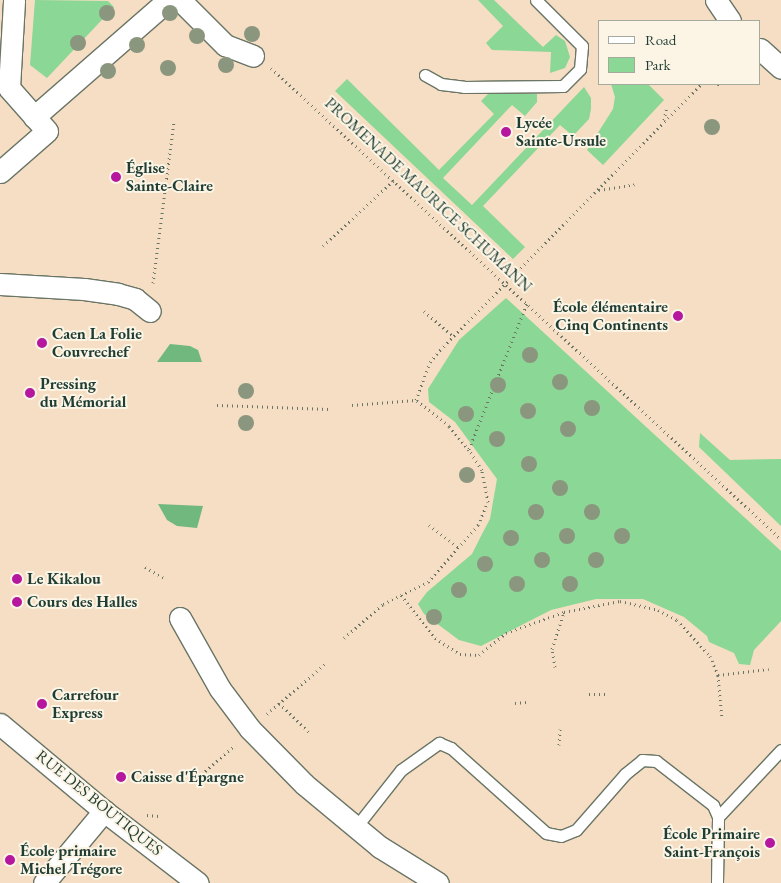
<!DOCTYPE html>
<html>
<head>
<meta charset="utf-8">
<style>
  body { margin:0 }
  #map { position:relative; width:781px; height:883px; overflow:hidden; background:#f5dec3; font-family:"EB Garamond",serif }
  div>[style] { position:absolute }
  .green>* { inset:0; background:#8bd795 }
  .forest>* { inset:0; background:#70b87e }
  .path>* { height:3px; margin-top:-1.5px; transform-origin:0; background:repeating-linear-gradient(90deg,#6a7566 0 1px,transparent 0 5px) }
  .roads { filter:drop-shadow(1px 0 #6a7566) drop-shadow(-1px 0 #6a7566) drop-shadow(0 1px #6a7566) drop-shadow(0 -1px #6a7566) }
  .lane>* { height:11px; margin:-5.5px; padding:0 5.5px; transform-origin:5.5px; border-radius:5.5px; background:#fff }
  .street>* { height:21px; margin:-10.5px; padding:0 10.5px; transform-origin:10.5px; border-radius:10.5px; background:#fff }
  .trees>* { width:16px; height:16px; margin:-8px; border-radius:50%; background:#8b967f }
  .dots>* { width:14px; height:14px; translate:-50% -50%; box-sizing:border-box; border:2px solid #fcf5e5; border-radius:50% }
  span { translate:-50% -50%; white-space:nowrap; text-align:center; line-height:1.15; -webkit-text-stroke:4px #fcf5e5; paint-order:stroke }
  .poi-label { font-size:16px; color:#1f3d34; font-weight:700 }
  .left { translate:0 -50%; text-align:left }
  .right { translate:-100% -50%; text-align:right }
  .street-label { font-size:16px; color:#1f3d34 }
  .legend { position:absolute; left:598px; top:20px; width:162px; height:65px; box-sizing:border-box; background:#fcf5e5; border:1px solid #a4ab9e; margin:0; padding:6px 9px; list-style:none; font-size:15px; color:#1f3d34 }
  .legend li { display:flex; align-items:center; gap:10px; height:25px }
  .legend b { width:25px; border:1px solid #a4ab9e }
</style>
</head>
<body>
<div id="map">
  <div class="green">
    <div style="clip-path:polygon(35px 0,108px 1px,114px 7px,47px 78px,30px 65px)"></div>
    <div style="clip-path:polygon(478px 0,494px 0,543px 47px,556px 35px,565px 41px,570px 57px,565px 68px,550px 73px,551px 52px,492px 50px,486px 43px,503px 26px)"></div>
    <div style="clip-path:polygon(347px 79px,439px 170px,494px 114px,481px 101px,489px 93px,537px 94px,537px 102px,525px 116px,512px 105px,443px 178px,472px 205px,584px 87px,591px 98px,591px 109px,589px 119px,573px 136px,560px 125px,483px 206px,525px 247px,513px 259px,335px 91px)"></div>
    <div style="clip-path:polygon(611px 84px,648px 84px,664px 100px,603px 165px,587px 150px,613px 109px,615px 97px)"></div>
    <div style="clip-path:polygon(506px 298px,781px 551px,781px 621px,754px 650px,750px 665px,739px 664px,734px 653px,709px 642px,707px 636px,684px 617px,643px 599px,596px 599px,551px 610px,481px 646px,459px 640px,424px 614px,418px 604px,427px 592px,472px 554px,481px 536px,490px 519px,497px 479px,455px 422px,429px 402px,428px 389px,459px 340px)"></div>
    <div style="clip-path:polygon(700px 433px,730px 460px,781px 459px,781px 526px,699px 447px)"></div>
  </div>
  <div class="forest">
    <div style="clip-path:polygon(170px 344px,190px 346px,198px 350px,202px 362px,157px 362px)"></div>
    <div style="clip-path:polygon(158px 504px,203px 506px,197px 528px,177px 526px,167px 520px)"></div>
  </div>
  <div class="path">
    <div style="left:271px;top:68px;width:694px;rotate:42.72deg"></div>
    <div style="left:718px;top:84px;width:4px;rotate:34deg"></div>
    <div style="left:664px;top:120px;width:14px;rotate:-78deg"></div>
    <div style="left:599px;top:190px;width:36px;rotate:-9deg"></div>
    <div style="left:323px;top:246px;width:96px;rotate:-42.9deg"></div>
    <div style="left:153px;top:283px;width:162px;rotate:-82.6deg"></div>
    <div style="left:424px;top:311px;width:40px;rotate:41deg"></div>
    <div style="left:416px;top:400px;width:40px;rotate:-69.8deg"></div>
    <div style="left:430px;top:362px;width:16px;rotate:-50deg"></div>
    <div style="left:440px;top:350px;width:373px;rotate:-45.5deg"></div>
    <div style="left:217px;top:405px;width:112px;rotate:2deg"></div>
    <div style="left:352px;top:405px;width:64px;rotate:-4.5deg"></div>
    <div style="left:469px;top:449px;width:157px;rotate:-68.3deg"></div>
    <div style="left:429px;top:525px;width:38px;rotate:37deg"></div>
    <div style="left:145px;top:567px;width:24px;rotate:30deg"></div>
    <div style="left:401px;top:595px;width:55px;rotate:51.7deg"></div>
    <div style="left:435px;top:638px;width:30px;rotate:33deg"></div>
    <div style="left:460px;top:654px;width:19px;rotate:3deg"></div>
    <div style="left:479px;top:655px;width:35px;rotate:-39deg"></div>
    <div style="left:506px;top:633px;width:62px;rotate:-19.9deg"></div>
    <div style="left:564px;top:612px;width:57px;rotate:-11.1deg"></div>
    <div style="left:620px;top:601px;width:39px;rotate:13deg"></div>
    <div style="left:658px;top:610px;width:21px;rotate:28deg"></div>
    <div style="left:677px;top:620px;width:49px;rotate:47.5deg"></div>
    <div style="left:710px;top:656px;width:21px;rotate:67deg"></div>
    <div style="left:718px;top:675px;width:51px;rotate:-6.7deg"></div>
    <div style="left:344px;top:638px;width:52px;rotate:-41.1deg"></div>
    <div style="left:383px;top:604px;width:50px;rotate:-26.1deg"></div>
    <div style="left:428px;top:582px;width:76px;rotate:-48.7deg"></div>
    <div style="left:478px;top:525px;width:25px;rotate:-67deg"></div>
    <div style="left:488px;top:502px;width:33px;rotate:-101deg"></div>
    <div style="left:482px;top:470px;width:24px;rotate:-123deg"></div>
    <div style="left:469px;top:450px;width:31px;rotate:-130deg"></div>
    <div style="left:449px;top:426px;width:42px;rotate:-141.8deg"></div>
    <div style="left:555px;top:667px;width:18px;rotate:-99deg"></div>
    <div style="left:552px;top:649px;width:38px;rotate:-72deg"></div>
    <div style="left:718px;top:675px;width:44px;rotate:84.8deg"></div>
    <div style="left:589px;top:694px;width:17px"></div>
    <div style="left:279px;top:703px;width:43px;rotate:44.1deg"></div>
    <div style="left:515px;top:703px;width:11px;rotate:-5deg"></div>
    <div style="left:267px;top:714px;width:79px;rotate:-40.9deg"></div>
    <div style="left:559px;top:745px;width:16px;rotate:-86deg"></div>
    <div style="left:194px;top:781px;width:55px;rotate:-41.3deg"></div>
    <div style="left:147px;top:815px;width:12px;rotate:5deg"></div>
  </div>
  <div class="roads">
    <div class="lane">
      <div style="left:425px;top:75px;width:18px;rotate:29deg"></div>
      <div style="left:441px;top:84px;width:23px;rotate:7deg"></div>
      <div style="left:464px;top:87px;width:99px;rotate:-0.6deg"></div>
      <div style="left:563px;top:86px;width:24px;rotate:-45deg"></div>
      <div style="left:580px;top:69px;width:23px;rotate:-85deg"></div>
      <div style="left:582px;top:46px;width:65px;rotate:-135deg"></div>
      <div style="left:356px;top:827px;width:73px;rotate:-51.7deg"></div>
      <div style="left:401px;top:770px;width:47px;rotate:-35.4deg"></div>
      <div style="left:439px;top:743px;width:13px;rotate:23deg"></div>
      <div style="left:451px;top:748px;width:127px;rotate:41.8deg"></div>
      <div style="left:546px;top:833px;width:15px;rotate:11deg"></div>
      <div style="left:561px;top:836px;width:16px;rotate:-22deg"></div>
      <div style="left:576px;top:830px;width:74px;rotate:-48.8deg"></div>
      <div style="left:625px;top:774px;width:22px;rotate:-39deg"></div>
      <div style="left:642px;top:760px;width:14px;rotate:4deg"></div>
      <div style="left:656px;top:761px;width:72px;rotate:37.7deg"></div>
      <div style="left:713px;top:805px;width:13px;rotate:67deg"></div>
      <div style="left:717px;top:883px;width:66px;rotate:-89.1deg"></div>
      <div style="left:718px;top:817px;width:92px;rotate:-46.8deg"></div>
    </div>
    <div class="street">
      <div style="left:180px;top:0;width:64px;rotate:45deg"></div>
      <div style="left:225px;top:45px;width:30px;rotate:21deg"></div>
      <div style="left:716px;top:0;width:25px;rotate:56deg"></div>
      <div style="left:760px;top:49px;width:28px;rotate:42deg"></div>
      <div style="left:34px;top:117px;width:178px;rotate:-41.1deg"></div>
      <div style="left:0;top:172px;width:62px;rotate:-41.1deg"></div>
      <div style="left:47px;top:131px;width:57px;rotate:-131.5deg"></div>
      <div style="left:9px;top:88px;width:88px;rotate:-86.7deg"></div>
      <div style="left:0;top:284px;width:84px;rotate:3.4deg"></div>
      <div style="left:84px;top:289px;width:34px;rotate:8deg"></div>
      <div style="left:118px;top:294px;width:18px;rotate:16deg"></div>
      <div style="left:135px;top:299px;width:19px;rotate:39deg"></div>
      <div style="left:180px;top:618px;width:81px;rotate:60.6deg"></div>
      <div style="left:220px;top:689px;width:50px;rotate:53.1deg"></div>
      <div style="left:250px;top:729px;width:77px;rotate:45.5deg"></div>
      <div style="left:304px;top:784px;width:99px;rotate:39.7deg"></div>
      <div style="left:380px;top:847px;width:68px;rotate:31.8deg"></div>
      <div style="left:0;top:724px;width:136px;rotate:39.9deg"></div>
      <div style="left:104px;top:811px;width:118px;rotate:37.5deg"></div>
      <div style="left:44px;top:883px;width:94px;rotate:-50.2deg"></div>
    </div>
  </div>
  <div class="trees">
    <div style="left:107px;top:13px"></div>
    <div style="left:170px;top:13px"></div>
    <div style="left:252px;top:34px"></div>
    <div style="left:197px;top:36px"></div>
    <div style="left:78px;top:43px"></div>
    <div style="left:137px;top:45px"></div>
    <div style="left:226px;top:65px"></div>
    <div style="left:168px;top:68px"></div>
    <div style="left:108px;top:71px"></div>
    <div style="left:712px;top:127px"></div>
    <div style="left:530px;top:355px"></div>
    <div style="left:560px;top:382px"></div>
    <div style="left:498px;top:385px"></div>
    <div style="left:246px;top:391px"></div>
    <div style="left:592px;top:408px"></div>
    <div style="left:528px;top:411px"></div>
    <div style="left:466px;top:414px"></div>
    <div style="left:246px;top:423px"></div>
    <div style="left:568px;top:429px"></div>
    <div style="left:497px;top:439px"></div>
    <div style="left:529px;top:464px"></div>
    <div style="left:467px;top:475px"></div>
    <div style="left:560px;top:488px"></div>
    <div style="left:536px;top:512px"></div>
    <div style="left:592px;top:512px"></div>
    <div style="left:567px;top:536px"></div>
    <div style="left:622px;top:536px"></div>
    <div style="left:511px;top:538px"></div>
    <div style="left:542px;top:560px"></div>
    <div style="left:596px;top:560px"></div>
    <div style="left:485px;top:564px"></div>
    <div style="left:517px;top:584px"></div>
    <div style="left:570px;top:584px"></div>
    <div style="left:459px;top:590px"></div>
    <div style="left:434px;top:617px"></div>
  </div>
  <div class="dots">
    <div style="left:506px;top:132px;background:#b5179e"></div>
    <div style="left:116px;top:177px;background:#b5179e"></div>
    <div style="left:678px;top:316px;background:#b5179e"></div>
    <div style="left:42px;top:343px;background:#b5179e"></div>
    <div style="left:30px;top:393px;background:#b5179e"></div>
    <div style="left:17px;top:579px;background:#b5179e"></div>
    <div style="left:17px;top:602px;background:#b5179e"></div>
    <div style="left:42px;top:704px;background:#b5179e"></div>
    <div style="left:121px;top:777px;background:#b5179e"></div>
    <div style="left:770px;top:843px;background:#b5179e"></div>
    <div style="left:10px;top:860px;background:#b5179e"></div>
  </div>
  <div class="poi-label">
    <span class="left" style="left:516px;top:132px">Lycée<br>Sainte-Ursule</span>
    <span class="left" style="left:126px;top:177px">Église<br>Sainte-Claire</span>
    <span class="right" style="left:668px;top:316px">École élémentaire<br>Cinq Continents</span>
    <span class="left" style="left:52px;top:343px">Caen La Folie<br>Couvrechef</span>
    <span class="left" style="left:40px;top:393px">Pressing<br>du Mémorial</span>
    <span class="left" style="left:27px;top:579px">Le Kikalou</span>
    <span class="left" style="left:27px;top:602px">Cours des Halles</span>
    <span class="left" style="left:52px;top:704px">Carrefour<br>Express</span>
    <span class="left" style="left:131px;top:777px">Caisse d'Épargne</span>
    <span class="right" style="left:760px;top:843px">École Primaire<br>Saint-François</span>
    <span class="left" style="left:20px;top:860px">École primaire<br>Michel Trégore</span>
  </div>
  <div class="street-label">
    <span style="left:428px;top:195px;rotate:43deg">PROMENADE MAURICE SCHUMANN</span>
    <span style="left:99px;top:803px;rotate:39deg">RUE DES BOUTIQUES</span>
  </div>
  <ul class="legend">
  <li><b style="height:6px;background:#fff"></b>Road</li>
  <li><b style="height:14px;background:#8bd795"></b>Park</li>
  </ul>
</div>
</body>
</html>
